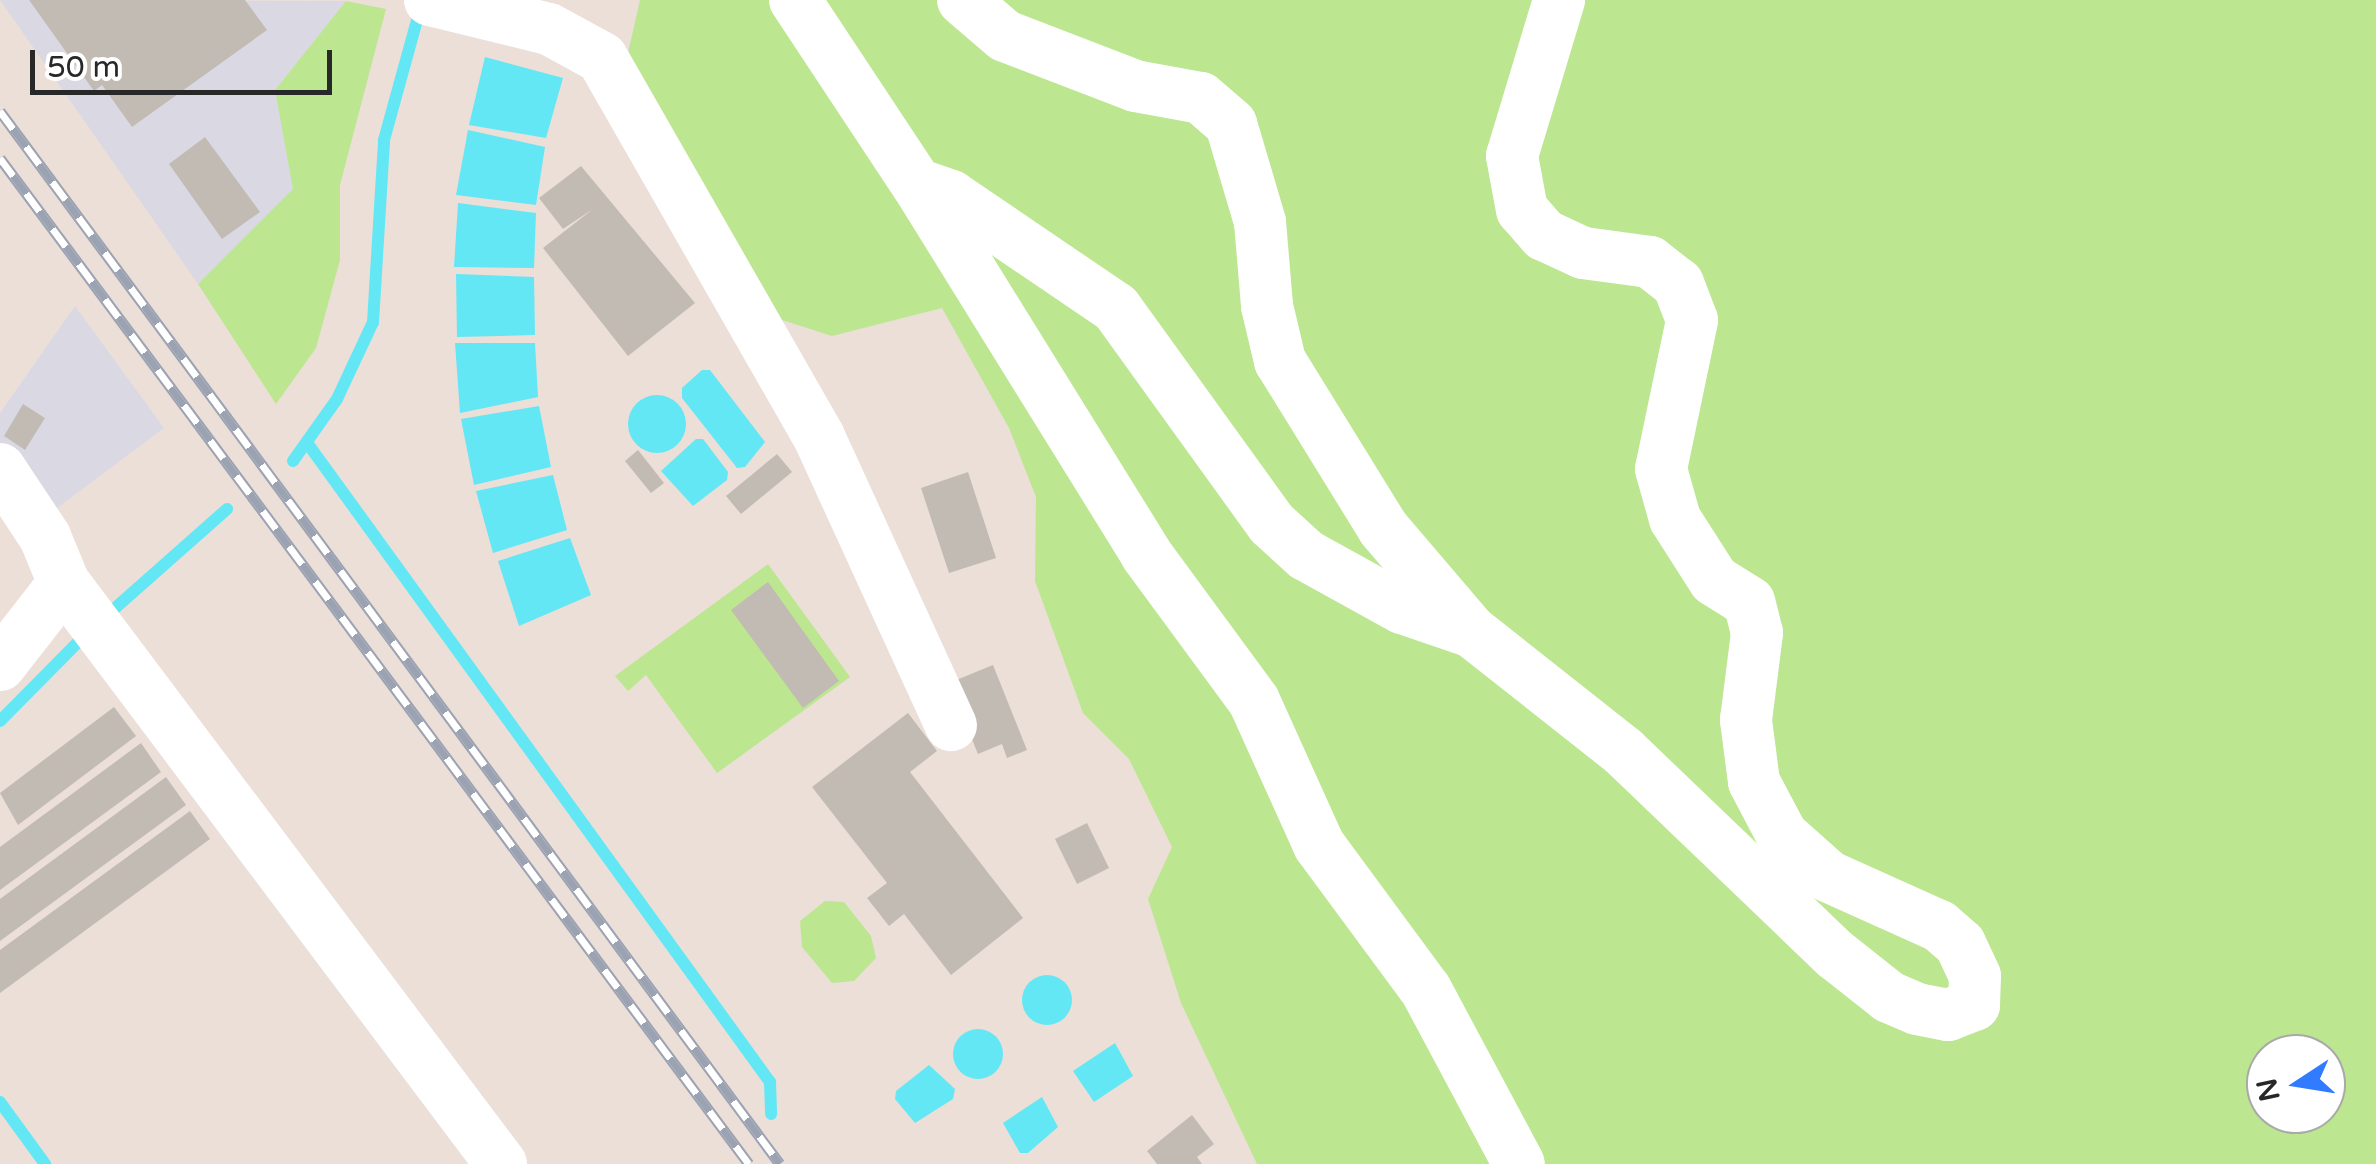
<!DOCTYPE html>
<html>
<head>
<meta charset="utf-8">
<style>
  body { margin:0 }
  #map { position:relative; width:2376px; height:1164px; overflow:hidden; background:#ebdfd8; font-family:"Varela Round",sans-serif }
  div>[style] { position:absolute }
  .industrial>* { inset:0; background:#dad9e3 }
  .green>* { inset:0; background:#bce690 }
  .water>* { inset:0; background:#63e7f5 }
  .round { border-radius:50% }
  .stream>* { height:12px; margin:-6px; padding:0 6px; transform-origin:6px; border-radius:6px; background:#63e7f5 }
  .building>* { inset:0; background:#c2bbb4 }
  .minor>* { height:52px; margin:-26px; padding:0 26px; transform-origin:26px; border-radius:26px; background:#fff }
  .rail>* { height:11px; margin-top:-5.5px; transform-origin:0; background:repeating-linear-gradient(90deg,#fff 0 22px,#9ba3b3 0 44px); box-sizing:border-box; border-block:2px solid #9ba3b3 }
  span { translate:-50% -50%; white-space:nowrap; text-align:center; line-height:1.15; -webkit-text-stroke:8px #fff; paint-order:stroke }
  .north { position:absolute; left:2246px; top:1034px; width:100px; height:100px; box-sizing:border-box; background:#fff; border:2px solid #a9a9a9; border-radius:50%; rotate:258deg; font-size:28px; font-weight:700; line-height:40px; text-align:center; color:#282828 }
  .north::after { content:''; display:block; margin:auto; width:35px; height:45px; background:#317bff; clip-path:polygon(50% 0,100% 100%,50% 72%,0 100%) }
  .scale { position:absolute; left:30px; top:50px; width:302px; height:45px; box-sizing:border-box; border:5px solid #282828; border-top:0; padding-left:12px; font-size:30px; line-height:35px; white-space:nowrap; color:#282828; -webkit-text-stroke:8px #fff; paint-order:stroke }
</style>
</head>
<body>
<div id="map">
  <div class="industrial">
    <div style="clip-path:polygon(0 0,346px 1px,275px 90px,294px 189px,198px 284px)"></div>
    <div style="clip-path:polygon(75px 306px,164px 428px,45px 517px,0 451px,0 413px)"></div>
  </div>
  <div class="green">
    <div style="clip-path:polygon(evenodd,640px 0,2376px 0,2376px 1164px,1257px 1164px,1181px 1003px,1148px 899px,1172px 847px,1129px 759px,1083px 713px,1035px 581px,1036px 497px,1009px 428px,942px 308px,832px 336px,776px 318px,628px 53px,640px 0,2266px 1054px,2326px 1054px,2326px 1114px,2266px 1114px,2266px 1054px)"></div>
    <div style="clip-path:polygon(346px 1px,386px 9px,340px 185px,340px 260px,316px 348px,276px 404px,198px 284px,293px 189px,275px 90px)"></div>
    <div style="clip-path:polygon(768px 564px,850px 677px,717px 773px,646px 675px,628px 691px,615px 676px)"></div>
    <div style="clip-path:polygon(825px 901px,844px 902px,871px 936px,876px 958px,854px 981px,832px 983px,802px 947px,800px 921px)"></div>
  </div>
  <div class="water">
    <div style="clip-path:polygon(485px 57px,563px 78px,546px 138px,469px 125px)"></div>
    <div style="clip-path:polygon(468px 130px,545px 147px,536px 205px,456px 195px)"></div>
    <div style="clip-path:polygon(458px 203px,536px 213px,534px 268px,454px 267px)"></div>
    <div style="clip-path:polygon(456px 274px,534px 277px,535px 335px,457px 337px)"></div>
    <div style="clip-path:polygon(455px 343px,535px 343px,538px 397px,460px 413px)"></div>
    <div style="clip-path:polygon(702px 370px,710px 370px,765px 442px,745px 467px,737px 468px,682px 398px,682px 388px)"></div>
    <div class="round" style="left:628px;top:395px;width:58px;height:58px"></div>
    <div style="clip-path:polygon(539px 406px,551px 467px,474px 485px,461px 419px)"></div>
    <div style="clip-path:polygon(696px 439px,703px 439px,728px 472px,727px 480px,693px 506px,661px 471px)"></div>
    <div style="clip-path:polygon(553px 475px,567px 530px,493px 553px,476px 491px)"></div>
    <div style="clip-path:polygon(570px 538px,591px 595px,519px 626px,498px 561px)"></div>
    <div class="round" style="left:1022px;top:975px;width:50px;height:50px"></div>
    <div class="round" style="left:953px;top:1029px;width:50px;height:50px"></div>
    <div style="clip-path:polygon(1115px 1043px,1133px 1076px,1094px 1102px,1073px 1071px)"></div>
    <div style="clip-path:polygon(929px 1065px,955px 1089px,953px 1099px,915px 1123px,895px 1099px,896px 1091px)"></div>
    <div style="clip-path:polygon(1042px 1097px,1058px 1127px,1028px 1153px,1020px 1153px,1003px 1123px)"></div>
  </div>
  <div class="stream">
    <div style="left:308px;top:444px;width:788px;rotate:54.09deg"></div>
    <div style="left:770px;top:1082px;width:32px;rotate:88deg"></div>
    <div style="left:293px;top:461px;width:76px;rotate:-54.6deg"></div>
    <div style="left:337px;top:399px;width:85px;rotate:-64.9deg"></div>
    <div style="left:373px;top:322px;width:182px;rotate:-86.5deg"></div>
    <div style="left:384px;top:140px;width:139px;rotate:-74.6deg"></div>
    <div style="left:105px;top:617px;width:163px;rotate:-41.5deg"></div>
    <div style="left:0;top:721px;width:122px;rotate:-45.3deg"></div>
    <div style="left:0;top:1102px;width:77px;rotate:54deg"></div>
  </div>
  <div class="building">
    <div style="clip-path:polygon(29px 0,245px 0,267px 30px,132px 127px,102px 85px,94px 91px)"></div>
    <div style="clip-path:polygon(205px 137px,260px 212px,222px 239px,169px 164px)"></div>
    <div style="clip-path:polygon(581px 166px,695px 303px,628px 356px,543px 248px,593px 209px,563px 229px,539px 198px)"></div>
    <div style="clip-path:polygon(23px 404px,45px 418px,25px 450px,4px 436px)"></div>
    <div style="clip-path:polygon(638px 450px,664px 483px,651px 493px,625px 461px)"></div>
    <div style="clip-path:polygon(777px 454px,792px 472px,741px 514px,726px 496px)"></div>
    <div style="clip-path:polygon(968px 472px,996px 558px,949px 573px,921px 488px)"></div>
    <div style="clip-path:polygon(768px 582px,839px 681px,803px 708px,731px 610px)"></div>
    <div style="clip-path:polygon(993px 665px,1027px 750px,1007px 758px,1002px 744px,978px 754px,949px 683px)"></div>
    <div style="clip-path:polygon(114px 707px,136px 736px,18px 825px,0 793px)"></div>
    <div style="clip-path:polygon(908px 713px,937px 751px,910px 772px,1023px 918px,951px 975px,904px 914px,889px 926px,867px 898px,887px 883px,812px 787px)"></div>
    <div style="clip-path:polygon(141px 743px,161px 772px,0 890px,0 847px)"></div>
    <div style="clip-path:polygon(166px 777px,186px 805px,0 941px,0 899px)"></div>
    <div style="clip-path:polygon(190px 811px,210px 839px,0 993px,0 950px)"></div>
    <div style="clip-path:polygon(1087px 823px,1109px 868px,1077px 884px,1055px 839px)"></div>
    <div style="clip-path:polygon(1192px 1115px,1214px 1144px,1197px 1157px,1202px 1164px,1157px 1164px,1147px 1151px)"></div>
  </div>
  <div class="minor">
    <div style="left:430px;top:0;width:122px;rotate:13.7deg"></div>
    <div style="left:549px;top:29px;width:60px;rotate:28.7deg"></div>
    <div style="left:602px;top:58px;width:437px;rotate:60.2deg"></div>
    <div style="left:819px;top:437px;width:317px;rotate:65.4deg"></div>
    <div style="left:795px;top:0;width:221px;rotate:56.5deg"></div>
    <div style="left:917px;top:184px;width:435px;rotate:58.2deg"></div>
    <div style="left:1146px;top:554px;width:182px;rotate:53.7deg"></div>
    <div style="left:1254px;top:701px;width:158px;rotate:65.7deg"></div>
    <div style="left:1319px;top:845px;width:180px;rotate:53.6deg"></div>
    <div style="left:1426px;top:990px;width:197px;rotate:61.9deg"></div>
    <div style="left:963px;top:0;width:55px;rotate:40.6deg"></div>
    <div style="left:1005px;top:36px;width:139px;rotate:21deg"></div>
    <div style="left:1135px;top:86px;width:67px;rotate:10.3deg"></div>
    <div style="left:1201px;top:98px;width:40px;rotate:41deg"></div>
    <div style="left:1231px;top:124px;width:102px;rotate:73.5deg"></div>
    <div style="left:1260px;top:222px;width:84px;rotate:85.2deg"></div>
    <div style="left:1267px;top:306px;width:57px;rotate:76.7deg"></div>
    <div style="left:1280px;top:361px;width:196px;rotate:58.3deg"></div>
    <div style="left:1383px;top:528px;width:135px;rotate:49.5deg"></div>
    <div style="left:1471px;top:631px;width:195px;rotate:38.3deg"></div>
    <div style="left:1624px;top:752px;width:294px;rotate:43.8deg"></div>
    <div style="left:1836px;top:955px;width:68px;rotate:38.4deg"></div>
    <div style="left:1889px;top:997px;width:30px;rotate:23deg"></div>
    <div style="left:1917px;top:1009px;width:32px;rotate:11deg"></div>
    <div style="left:1948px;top:1015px;width:28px;rotate:-21deg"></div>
    <div style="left:1974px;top:1005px;width:29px;rotate:-88deg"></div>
    <div style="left:1975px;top:976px;width:35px;rotate:-115deg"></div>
    <div style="left:1960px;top:944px;width:28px;rotate:-139deg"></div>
    <div style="left:1939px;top:926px;width:122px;rotate:-155.8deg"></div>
    <div style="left:1828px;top:876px;width:62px;rotate:-138.3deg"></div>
    <div style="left:1782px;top:835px;width:60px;rotate:-117.8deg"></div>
    <div style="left:1754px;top:782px;width:63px;rotate:-97.4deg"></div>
    <div style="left:1746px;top:720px;width:88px;rotate:-82.8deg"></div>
    <div style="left:1757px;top:633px;width:32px;rotate:-104deg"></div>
    <div style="left:1749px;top:602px;width:41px;rotate:-147.8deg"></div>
    <div style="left:1714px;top:580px;width:72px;rotate:-122.6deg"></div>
    <div style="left:1675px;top:519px;width:52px;rotate:-105.6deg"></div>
    <div style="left:1661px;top:469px;width:152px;rotate:-78.2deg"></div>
    <div style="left:1692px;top:320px;width:39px;rotate:-111deg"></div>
    <div style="left:1678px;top:284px;width:36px;rotate:-142deg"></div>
    <div style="left:1650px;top:262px;width:68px;rotate:-172.3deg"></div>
    <div style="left:1583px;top:253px;width:43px;rotate:-155.2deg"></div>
    <div style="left:1544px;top:235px;width:33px;rotate:-131deg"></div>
    <div style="left:1522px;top:210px;width:55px;rotate:-100.5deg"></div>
    <div style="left:1512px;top:156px;width:163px;rotate:-73.2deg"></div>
    <div style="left:917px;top:184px;width:36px;rotate:19deg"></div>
    <div style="left:951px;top:196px;width:199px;rotate:34.2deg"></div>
    <div style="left:1116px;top:308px;width:266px;rotate:54.2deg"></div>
    <div style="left:1272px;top:524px;width:46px;rotate:42.4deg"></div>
    <div style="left:1306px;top:555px;width:110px;rotate:28.9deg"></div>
    <div style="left:1402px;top:608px;width:71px;rotate:18.9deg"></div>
    <div style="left:0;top:469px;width:82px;rotate:56.5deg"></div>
    <div style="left:45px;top:537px;width:50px;rotate:67.6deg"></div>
    <div style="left:64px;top:583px;width:727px;rotate:53.05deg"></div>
    <div style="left:0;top:665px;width:104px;rotate:-52deg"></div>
  </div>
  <div class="rail">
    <div style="left:0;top:111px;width:1310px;rotate:53.47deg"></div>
    <div style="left:0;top:158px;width:1254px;rotate:53.33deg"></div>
  </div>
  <div class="north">N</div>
  <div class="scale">50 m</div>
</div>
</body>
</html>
